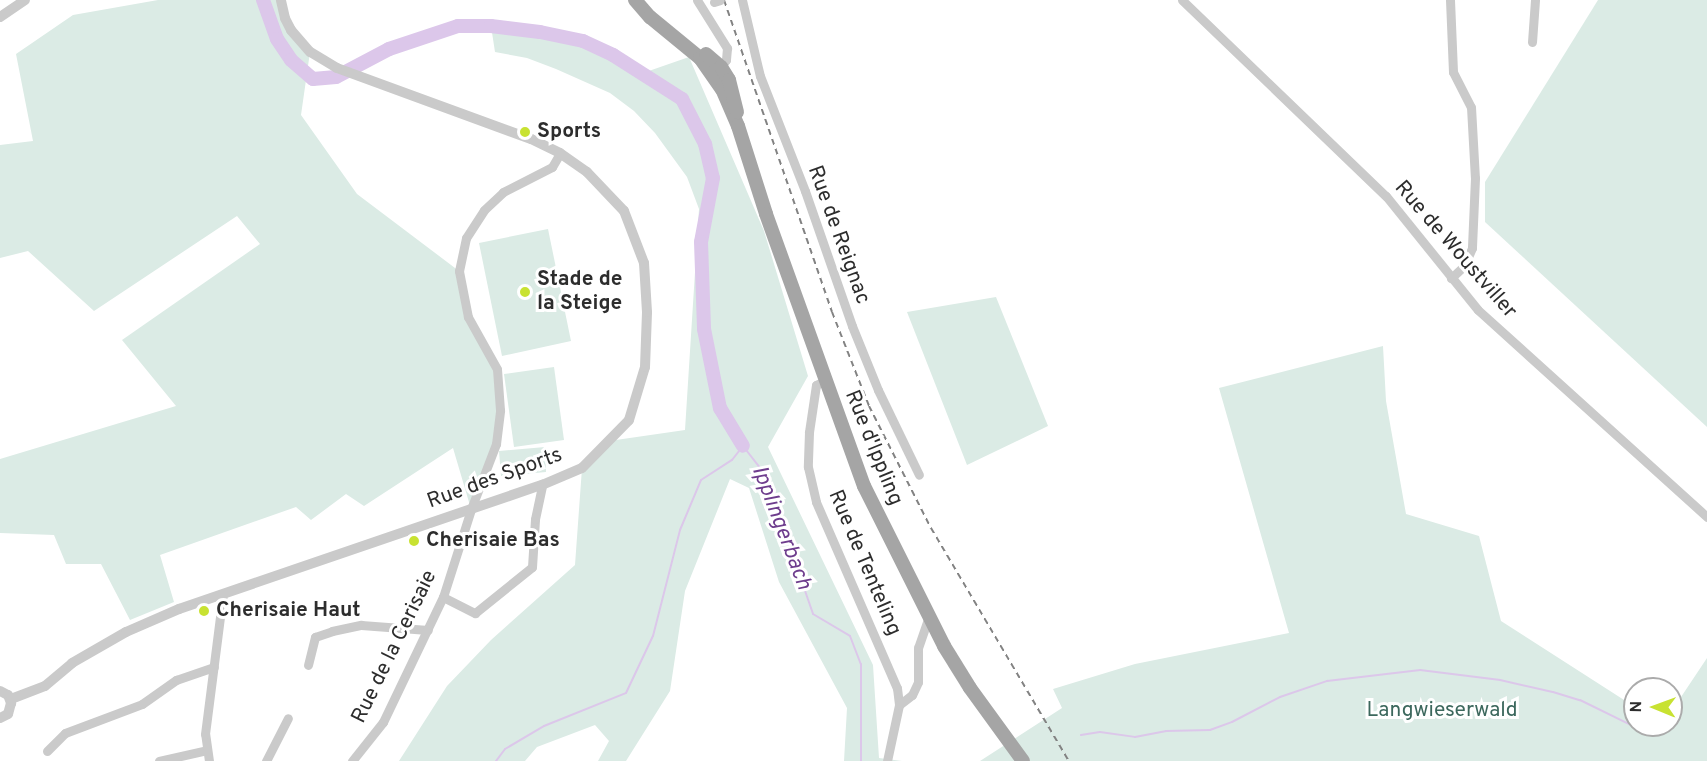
<!DOCTYPE html>
<html>
<head>
<meta charset="utf-8">
<style>
  body { margin:0 }
  #map { position:relative; width:1707px; height:761px; overflow:hidden; background:#fff; font-family:Overpass,sans-serif }
  div>[style] { position:absolute }
  .green>* { inset:0; background:#dbebe5 }
  .stream>* { height:2px; margin:-1px; padding:0 1px; transform-origin:1px; border-radius:1px; background:#dcc7ea }
  .river>* { height:14px; margin:-7px; padding:0 7px; transform-origin:7px; border-radius:7px; background:#dcc7ea }
  .minor>* { height:9px; margin:-4.5px; padding:0 4.5px; transform-origin:4.5px; border-radius:4.5px; background:#cacaca }
  .tertiary>* { height:10px; margin:-5px; padding:0 5px; transform-origin:5px; border-radius:5px; background:#cacaca }
  .primary>* { height:14px; margin:-7px; padding:0 7px; transform-origin:7px; border-radius:7px; background:#a5a5a5 }
  .rail>* { height:2px; margin-top:-1px; transform-origin:0; background:repeating-linear-gradient(90deg,#828282 0 6px,transparent 0 10.5px) }
  .minor-bridge>* { height:9px; margin:-4.5px; padding:0 4.5px; transform-origin:4.5px; border-radius:4.5px; background:#cacaca }
  .dots>* { width:16px; height:16px; translate:-50% -50%; box-sizing:border-box; border:3px solid #fff; border-radius:50% }
  span { translate:-50% -50%; white-space:nowrap; text-align:center; line-height:1.15; -webkit-text-stroke:6px #fff; paint-order:stroke }
  .poi-label { font-size:21px; color:#2d2d2d; font-weight:700 }
  .left { translate:0 -50%; text-align:left }
  .street-label { font-size:21px; color:#2d2d2d }
  .park-label { font-size:21px; color:#3c685d }
  .water-label { font-size:22px; color:#6e3d8d; font-style:italic }
  .north { position:absolute; left:1623px; top:677px; width:60px; height:60px; box-sizing:border-box; background:#fff; border:2px solid #ababab; border-radius:50%; rotate:271deg; font-size:16px; font-weight:700; line-height:24px; text-align:center; color:#2d2d2d }
  .north::after { content:''; display:block; margin:auto; width:21px; height:27px; background:#c8e232; clip-path:polygon(50% 0,100% 100%,50% 72%,0 100%) }
</style>
</head>
<body>
<div id="map">
  <div class="green">
    <div style="clip-path:polygon(158px 0,281px 0,282px 6px,310px 52px,301px 115px,357px 194px,459px 271px,468px 317px,497px 369px,496px 444px,471px 509px,453px 448px,364px 506px,346px 494px,311px 520px,296px 507px,160px 555px,174px 602px,130px 620px,101px 564px,66px 564px,54px 535px,0 533px,0 459px,176px 406px,122px 340px,260px 244px,237px 216px,94px 311px,28px 251px,0 258px,0 145px,33px 141px,16px 54px,73px 15px)"></div>
    <div style="clip-path:polygon(1598px 0,1707px 0,1707px 427px,1485px 222px,1485px 182px)"></div>
    <div style="clip-path:polygon(491px 26px,540px 32px,583px 41px,643px 73px,689px 57px,764px 231px,808px 376px,768px 447px,873px 665px,879px 758px,902px 761px,844px 761px,847px 708px,779px 582px,749px 488px,730px 479px,685px 591px,670px 691px,626px 761px,598px 761px,609px 741px,595px 725px,537px 747px,525px 761px,399px 761px,447px 686px,491px 640px,575px 565px,582px 468px,609px 441px,685px 430px,699px 209px,687px 177px,655px 133px,634px 111px,610px 93px,556px 69px,527px 58px,495px 52px)"></div>
    <div style="clip-path:polygon(548px 229px,571px 341px,502px 356px,479px 243px)"></div>
    <div style="clip-path:polygon(996px 297px,1048px 426px,967px 465px,907px 312px)"></div>
    <div style="clip-path:polygon(1383px 346px,1386px 401px,1406px 514px,1479px 536px,1501px 621px,1635px 707px,1635px 725px,1671px 725px,1671px 712px,1707px 658px,1707px 761px,980px 761px,1062px 708px,1053px 689px,1135px 664px,1289px 633px,1219px 388px)"></div>
    <div style="clip-path:polygon(554px 367px,564px 440px,514px 447px,504px 374px)"></div>
    <div style="clip-path:polygon(545px 447px,546px 472px,501px 476px,499px 451px)"></div>
  </div>
  <div class="stream">
    <div style="left:1081px;top:735px;width:19px;rotate:-9deg"></div>
    <div style="left:1100px;top:732px;width:35px;rotate:8deg"></div>
    <div style="left:1135px;top:737px;width:32px;rotate:-11deg"></div>
    <div style="left:1166px;top:731px;width:44px;rotate:-1.3deg"></div>
    <div style="left:1210px;top:730px;width:23px;rotate:-20deg"></div>
    <div style="left:1232px;top:722px;width:54px;rotate:-27.5deg"></div>
    <div style="left:1280px;top:697px;width:50px;rotate:-18.8deg"></div>
    <div style="left:1327px;top:681px;width:94px;rotate:-6.7deg"></div>
    <div style="left:1420px;top:670px;width:81px;rotate:7.1deg"></div>
    <div style="left:1500px;top:680px;width:54px;rotate:12.8deg"></div>
    <div style="left:1553px;top:692px;width:28px;rotate:17deg"></div>
    <div style="left:1580px;top:700px;width:57px;rotate:26.1deg"></div>
    <div style="left:496px;top:761px;width:15px;rotate:-53deg"></div>
    <div style="left:505px;top:749px;width:45px;rotate:-30.5deg"></div>
    <div style="left:544px;top:726px;width:88px;rotate:-21.9deg"></div>
    <div style="left:626px;top:693px;width:63px;rotate:-64.7deg"></div>
    <div style="left:653px;top:636px;width:109px;rotate:-75.7deg"></div>
    <div style="left:680px;top:530px;width:54px;rotate:-67.2deg"></div>
    <div style="left:701px;top:480px;width:37px;rotate:-33deg"></div>
    <div style="left:732px;top:460px;width:18px;rotate:-52deg"></div>
    <div style="left:743px;top:446px;width:34px;rotate:52deg"></div>
    <div style="left:764px;top:473px;width:149px;rotate:70.8deg"></div>
    <div style="left:813px;top:614px;width:43px;rotate:30.7deg"></div>
    <div style="left:850px;top:636px;width:30px;rotate:69deg"></div>
    <div style="left:861px;top:664px;width:97px;rotate:90deg"></div>
  </div>
  <div class="river">
    <div style="left:263px;top:0;width:41px;rotate:70.3deg"></div>
    <div style="left:277px;top:39px;width:25px;rotate:56deg"></div>
    <div style="left:291px;top:60px;width:29px;rotate:41deg"></div>
    <div style="left:313px;top:79px;width:23px;rotate:-5deg"></div>
    <div style="left:336px;top:77px;width:60px;rotate:-27.8deg"></div>
    <div style="left:389px;top:49px;width:73px;rotate:-18.4deg"></div>
    <div style="left:458px;top:26px;width:33px"></div>
    <div style="left:491px;top:26px;width:49px;rotate:7deg"></div>
    <div style="left:540px;top:32px;width:44px;rotate:11.8deg"></div>
    <div style="left:583px;top:41px;width:33px;rotate:25deg"></div>
    <div style="left:613px;top:55px;width:82px;rotate:32.5deg"></div>
    <div style="left:682px;top:99px;width:51px;rotate:62.9deg"></div>
    <div style="left:705px;top:144px;width:35px;rotate:77deg"></div>
    <div style="left:713px;top:178px;width:65px;rotate:100.6deg"></div>
    <div style="left:701px;top:242px;width:87px;rotate:88deg"></div>
    <div style="left:704px;top:329px;width:81px;rotate:78.6deg"></div>
    <div style="left:720px;top:408px;width:44px;rotate:58.8deg"></div>
  </div>
  <div class="minor">
    <div style="left:697px;top:0;width:57px;rotate:58deg"></div>
    <div style="left:727px;top:48px;width:12px;rotate:95deg"></div>
    <div style="left:726px;top:60px;width:13px;rotate:129deg"></div>
    <div style="left:742px;top:0;width:78px;rotate:76.7deg"></div>
    <div style="left:760px;top:76px;width:123px;rotate:68.6deg"></div>
    <div style="left:805px;top:191px;width:143px;rotate:70.8deg"></div>
    <div style="left:852px;top:326px;width:69px;rotate:67.9deg"></div>
    <div style="left:878px;top:390px;width:94px;rotate:64.2deg"></div>
    <div style="left:1182px;top:0;width:283px;rotate:43.9deg"></div>
    <div style="left:1386px;top:196px;width:146px;rotate:51.1deg"></div>
    <div style="left:1478px;top:310px;width:309px;rotate:42.1deg"></div>
    <div style="left:1450px;top:0;width:72px;rotate:87.6deg"></div>
    <div style="left:1453px;top:72px;width:39px;rotate:63deg"></div>
    <div style="left:1471px;top:107px;width:71px;rotate:86.8deg"></div>
    <div style="left:1475px;top:178px;width:70px;rotate:92.5deg"></div>
    <div style="left:1472px;top:248px;width:20px;rotate:114deg"></div>
    <div style="left:1464px;top:266px;width:18px;rotate:137deg"></div>
    <div style="left:1532px;top:42px;width:42px;rotate:-85.9deg"></div>
    <div style="left:824px;top:381px;width:9px;rotate:153deg"></div>
    <div style="left:816px;top:385px;width:48px;rotate:98.5deg"></div>
    <div style="left:809px;top:432px;width:35px;rotate:92deg"></div>
    <div style="left:808px;top:467px;width:36px;rotate:77deg"></div>
    <div style="left:816px;top:502px;width:203px;rotate:66.5deg"></div>
    <div style="left:897px;top:688px;width:17px;rotate:83deg"></div>
    <div style="left:899px;top:705px;width:57px;rotate:102.1deg"></div>
    <div style="left:443px;top:597px;width:36px;rotate:27deg"></div>
    <div style="left:475px;top:613px;width:73px;rotate:-38.9deg"></div>
    <div style="left:532px;top:567px;width:48px;rotate:-86.4deg"></div>
    <div style="left:535px;top:519px;width:35px;rotate:-78deg"></div>
    <div style="left:308px;top:665px;width:29px;rotate:-76deg"></div>
    <div style="left:315px;top:637px;width:18px;rotate:-19deg"></div>
    <div style="left:332px;top:631px;width:30px;rotate:-12deg"></div>
    <div style="left:361px;top:625px;width:67px;rotate:4.3deg"></div>
    <div style="left:899px;top:705px;width:16px;rotate:-38deg"></div>
    <div style="left:912px;top:695px;width:14px;rotate:-65deg"></div>
    <div style="left:918px;top:682px;width:34px;rotate:-90deg"></div>
    <div style="left:918px;top:648px;width:34px;rotate:-71deg"></div>
    <div style="left:47px;top:751px;width:25px;rotate:-45deg"></div>
    <div style="left:65px;top:733px;width:82px;rotate:-20.6deg"></div>
    <div style="left:142px;top:704px;width:42px;rotate:-35.2deg"></div>
    <div style="left:176px;top:680px;width:40px;rotate:-18.9deg"></div>
    <div style="left:159px;top:761px;width:49px;rotate:-12.9deg"></div>
    <div style="left:209px;top:761px;width:27px;rotate:-98deg"></div>
    <div style="left:205px;top:734px;width:141px;rotate:-82.7deg"></div>
    <div style="left:266px;top:761px;width:48px;rotate:-62.9deg"></div>
    <div style="left:352px;top:761px;width:50px;rotate:-51.5deg"></div>
    <div style="left:383px;top:722px;width:139px;rotate:-64.4deg"></div>
    <div style="left:443px;top:597px;width:92px;rotate:-72.3deg"></div>
    <div style="left:471px;top:509px;width:70px;rotate:-69deg"></div>
    <div style="left:496px;top:444px;width:34px;rotate:-83deg"></div>
    <div style="left:500px;top:410px;width:41px;rotate:-94.2deg"></div>
    <div style="left:497px;top:369px;width:60px;rotate:-119.1deg"></div>
    <div style="left:468px;top:317px;width:47px;rotate:-101.1deg"></div>
    <div style="left:459px;top:271px;width:34px;rotate:-78deg"></div>
    <div style="left:466px;top:238px;width:33px;rotate:-57deg"></div>
    <div style="left:484px;top:210px;width:26px;rotate:-43deg"></div>
    <div style="left:503px;top:192px;width:55px;rotate:-27deg"></div>
    <div style="left:552px;top:167px;width:16px;rotate:-60deg"></div>
  </div>
  <div class="tertiary">
    <div style="left:0;top:17px;width:30px;rotate:-34deg"></div>
    <div style="left:0;top:691px;width:9px;rotate:27deg"></div>
    <div style="left:8px;top:695px;width:9px;rotate:69deg"></div>
    <div style="left:11px;top:703px;width:11px;rotate:105deg"></div>
    <div style="left:8px;top:714px;width:9px;rotate:153deg"></div>
    <div style="left:11px;top:699px;width:36px;rotate:-21deg"></div>
    <div style="left:45px;top:686px;width:35px;rotate:-40deg"></div>
    <div style="left:72px;top:663px;width:62px;rotate:-29.9deg"></div>
    <div style="left:126px;top:632px;width:58px;rotate:-23.5deg"></div>
    <div style="left:179px;top:609px;width:384px;rotate:-18.9deg"></div>
    <div style="left:542px;top:485px;width:43px;rotate:-23deg"></div>
    <div style="left:582px;top:468px;width:67px;rotate:-45.6deg"></div>
    <div style="left:629px;top:420px;width:55px;rotate:-73.2deg"></div>
    <div style="left:645px;top:367px;width:55px;rotate:-87.9deg"></div>
    <div style="left:647px;top:312px;width:49px;rotate:-93.5deg"></div>
    <div style="left:644px;top:263px;width:56px;rotate:-111deg"></div>
    <div style="left:624px;top:211px;width:54px;rotate:-133.5deg"></div>
    <div style="left:587px;top:172px;width:33px;rotate:-145deg"></div>
    <div style="left:560px;top:153px;width:32px;rotate:-154deg"></div>
    <div style="left:531px;top:139px;width:207px;rotate:-159.9deg"></div>
    <div style="left:337px;top:68px;width:31px;rotate:-149deg"></div>
    <div style="left:310px;top:52px;width:29px;rotate:-131deg"></div>
    <div style="left:291px;top:30px;width:13px;rotate:-117deg"></div>
    <div style="left:285px;top:18px;width:18px;rotate:-103deg"></div>
  </div>
  <div class="primary">
    <div style="left:635px;top:0;width:23px;rotate:49deg"></div>
    <div style="left:650px;top:17px;width:65px;rotate:39.4deg"></div>
    <div style="left:700px;top:58px;width:38px;rotate:55deg"></div>
    <div style="left:722px;top:89px;width:40px;rotate:66.6deg"></div>
    <div style="left:738px;top:126px;width:92px;rotate:72.3deg"></div>
    <div style="left:766px;top:214px;width:289px;rotate:70.2deg"></div>
    <div style="left:864px;top:486px;width:179px;rotate:63.4deg"></div>
    <div style="left:944px;top:646px;width:49px;rotate:58.2deg"></div>
    <div style="left:970px;top:688px;width:90px;rotate:54deg"></div>
    <div style="left:706px;top:54px;width:20px;rotate:41deg"></div>
    <div style="left:721px;top:67px;width:15px;rotate:58deg"></div>
    <div style="left:729px;top:80px;width:33px;rotate:76deg"></div>
  </div>
  <div class="rail">
    <div style="left:724px;top:0;width:330px;rotate:70.9deg"></div>
    <div style="left:832px;top:312px;width:101px;rotate:68.5deg"></div>
    <div style="left:869px;top:406px;width:137px;rotate:63.1deg"></div>
    <div style="left:931px;top:528px;width:271px;rotate:59.4deg"></div>
  </div>
  <div class="minor-bridge">
    <div style="left:714px;top:2px;width:6px;rotate:-18deg"></div>
  </div>
  <div class="dots">
    <div style="left:525px;top:132px;background:#c8e232"></div>
    <div style="left:525px;top:292px;background:#c8e232"></div>
    <div style="left:414px;top:541px;background:#c8e232"></div>
    <div style="left:204px;top:611px;background:#c8e232"></div>
  </div>
  <div class="poi-label">
    <span class="left" style="left:537px;top:132px">Sports</span>
    <span class="left" style="left:537px;top:292px">Stade de<br>la Steige</span>
    <span class="left" style="left:426px;top:541px">Cherisaie Bas</span>
    <span class="left" style="left:216px;top:611px">Cherisaie Haut</span>
  </div>
  <div class="street-label">
    <span style="left:838px;top:235px;rotate:70deg">Rue de Reignac</span>
    <span style="left:1455px;top:250px;rotate:49deg">Rue de Woustviller</span>
    <span style="left:873px;top:448px;rotate:68deg">Rue d'Ippling</span>
    <span style="left:495px;top:479px;rotate:-20deg">Rue des Sports</span>
    <span style="left:864px;top:563px;rotate:67deg">Rue de Tenteling</span>
    <span style="left:395px;top:647px;rotate:-64deg">Rue de la Cerisaie</span>
  </div>
  <div class="park-label">
    <span style="left:1442px;top:711px">Langwieserwald</span>
  </div>
  <div class="water-label">
    <span style="left:781px;top:528px;rotate:69deg">Ipplingerbach</span>
  </div>
  <div class="north">N</div>
</div>
</body>
</html>
